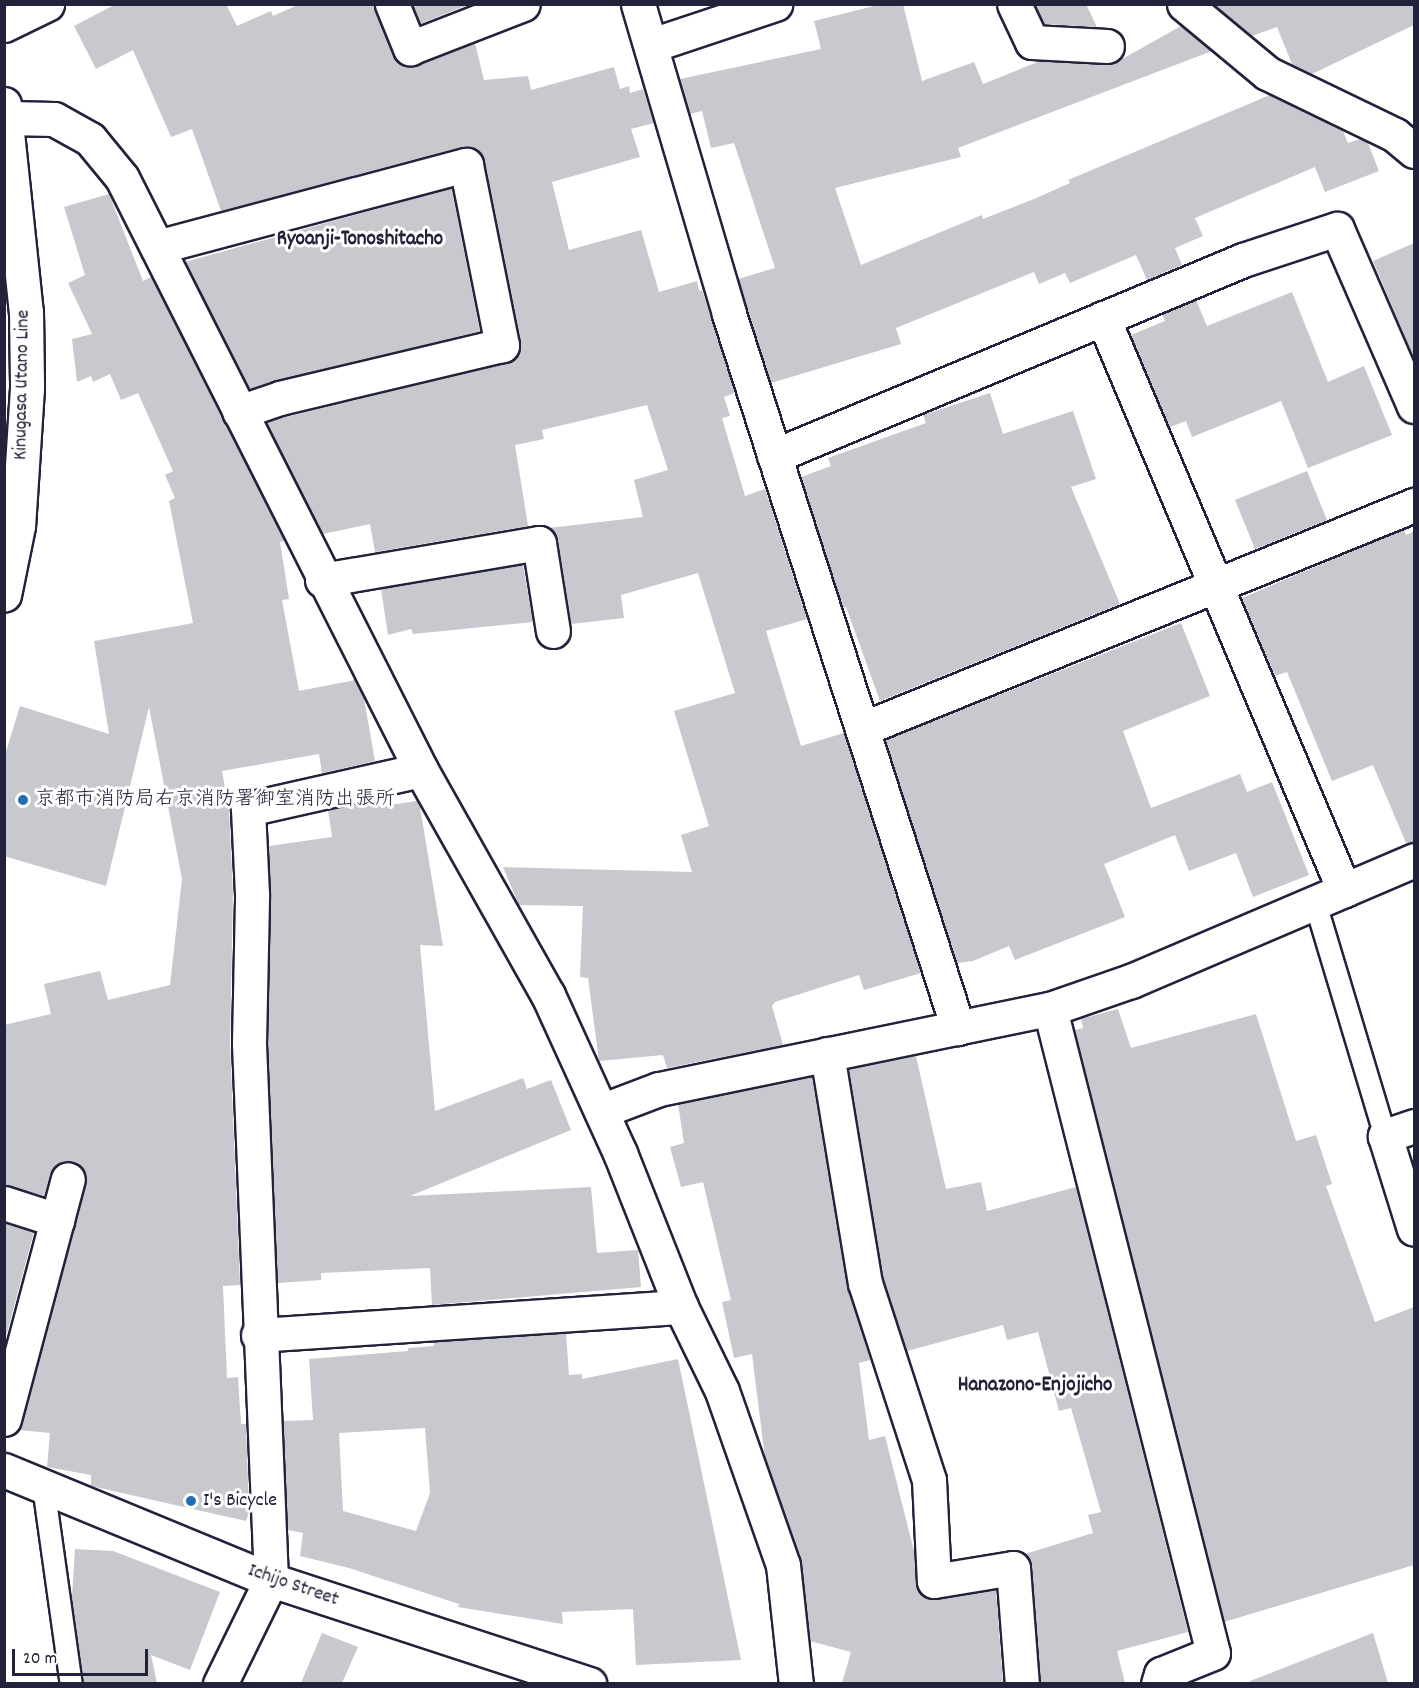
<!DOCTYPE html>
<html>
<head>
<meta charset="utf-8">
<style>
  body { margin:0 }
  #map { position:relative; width:1419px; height:1688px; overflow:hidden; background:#fff; font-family:Dekko,"Klee One",sans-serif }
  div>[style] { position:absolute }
  .building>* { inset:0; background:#c8c8cf }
  .roads { filter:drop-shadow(2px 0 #22223b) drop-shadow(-2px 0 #22223b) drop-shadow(0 2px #22223b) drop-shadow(0 -2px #22223b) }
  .service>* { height:21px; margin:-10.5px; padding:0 10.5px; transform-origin:10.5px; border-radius:10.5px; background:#fff }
  .minor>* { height:33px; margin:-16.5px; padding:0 16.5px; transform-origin:16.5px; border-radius:16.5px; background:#fff }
  .secondary>* { height:33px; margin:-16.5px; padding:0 16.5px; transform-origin:16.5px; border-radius:16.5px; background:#fff }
  .primary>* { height:33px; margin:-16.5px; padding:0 16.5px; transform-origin:16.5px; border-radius:16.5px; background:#fff }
  .dots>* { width:16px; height:16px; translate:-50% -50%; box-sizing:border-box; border:3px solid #fff; border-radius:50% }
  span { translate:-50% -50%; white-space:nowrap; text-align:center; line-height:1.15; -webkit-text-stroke:6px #fff; paint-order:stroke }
  .street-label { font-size:20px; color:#22223b }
  .poi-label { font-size:20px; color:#22223b }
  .left { translate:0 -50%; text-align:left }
  .neighbourhood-label { font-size:21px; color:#22223b; font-weight:700 }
  .frame { position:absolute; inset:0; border:6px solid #22223b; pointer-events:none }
  .scale { position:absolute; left:12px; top:1649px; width:136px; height:27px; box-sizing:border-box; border:3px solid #22223b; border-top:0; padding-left:8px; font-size:18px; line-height:21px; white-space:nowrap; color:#22223b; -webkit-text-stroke:4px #fff; paint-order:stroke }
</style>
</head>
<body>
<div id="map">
  <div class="building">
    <div style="clip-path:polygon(116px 4px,226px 4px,237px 26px,271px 11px,273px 16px,300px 4px,374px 4px,393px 55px,407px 66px,475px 43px,484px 80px,528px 76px,531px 90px,614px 67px,620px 89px,629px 86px,630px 93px,643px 89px,654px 123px,631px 129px,640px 157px,552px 182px,569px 250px,641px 230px,659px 292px,697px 281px,699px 291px,702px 290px,735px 393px,724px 397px,730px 416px,722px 418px,745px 496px,765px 489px,807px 619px,766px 631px,801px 746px,844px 733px,921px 973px,864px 990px,859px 975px,775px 1002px,772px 1006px,783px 1045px,667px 1068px,663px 1055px,599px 1061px,588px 978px,580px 977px,583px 906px,519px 905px,503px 867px,692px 872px,681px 835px,709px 826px,674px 711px,735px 693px,698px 573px,621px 595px,624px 618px,571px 624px,558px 540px,549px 528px,643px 517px,634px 480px,668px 470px,647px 405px,542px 430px,544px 439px,515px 445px,528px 526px,375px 552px,370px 524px,323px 534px,266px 422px,506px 363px,520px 351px,484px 161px,472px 147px,461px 147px,221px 211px,192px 129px,171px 137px,133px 50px,96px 69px,74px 26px)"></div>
    <div style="clip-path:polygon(412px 4px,465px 4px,465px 6px,420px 24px)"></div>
    <div style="clip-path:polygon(882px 4px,903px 4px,922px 81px,974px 62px,983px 84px,1040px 61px,1115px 63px,1181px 26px,1212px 51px,958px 148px,961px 157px,835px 188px,861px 265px,982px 215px,983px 219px,1034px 199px,1070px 183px,1068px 180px,1270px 95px,1343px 131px,1348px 143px,1360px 139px,1368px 143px,1379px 171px,1325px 192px,1315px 167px,1195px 218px,1203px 236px,1175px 248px,1182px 265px,1147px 280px,1136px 255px,1070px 283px,1065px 273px,1039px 284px,1034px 272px,896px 328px,901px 344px,771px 383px,738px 279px,775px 268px,734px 143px,711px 148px,702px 111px,690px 114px,680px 79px,821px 49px,814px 21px)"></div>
    <div style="clip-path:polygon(1035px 4px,1086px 4px,1097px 27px,1044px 24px)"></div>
    <div style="clip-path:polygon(1221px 4px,1414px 4px,1414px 25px,1312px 74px,1292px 64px,1277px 27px,1252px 36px,1217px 7px)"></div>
    <div style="clip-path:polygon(452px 188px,480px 331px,249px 389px,185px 262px)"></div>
    <div style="clip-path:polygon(109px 194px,143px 281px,151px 277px,285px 541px,280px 542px,289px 599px,282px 600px,299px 691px,355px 680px,364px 699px,375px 761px,322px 773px,319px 754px,222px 771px,229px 809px,233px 894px,230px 1044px,240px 1285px,223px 1286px,227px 1378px,238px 1377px,241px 1424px,246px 1424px,249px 1512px,246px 1521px,91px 1486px,91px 1475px,47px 1467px,50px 1433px,19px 1430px,86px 1175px,81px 1165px,64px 1161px,50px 1174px,44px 1196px,4px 1185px,4px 1025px,51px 1014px,44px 984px,100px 971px,108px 1000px,170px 985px,182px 879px,149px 707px,106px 886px,4px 856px,4px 758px,20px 706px,109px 734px,94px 641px,193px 623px,169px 501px,175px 498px,165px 475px,173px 471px,138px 393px,121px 400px,110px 374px,93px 382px,91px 376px,77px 382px,72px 339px,92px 334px,68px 283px,85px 275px,64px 207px)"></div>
    <div style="clip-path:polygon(1414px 243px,1414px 358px,1373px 261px)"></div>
    <div style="clip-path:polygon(1292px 292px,1328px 382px,1364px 366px,1392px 435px,1308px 468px,1281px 401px,1192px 437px,1186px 421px,1170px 427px,1131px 335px,1165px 321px,1162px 314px,1196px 300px,1207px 326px)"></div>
    <div style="clip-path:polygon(990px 393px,1003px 434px,1073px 411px,1096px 479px,1071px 487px,1120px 604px,880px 701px,846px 607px,843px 608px,801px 477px,831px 466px,828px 458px,926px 423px,923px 415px)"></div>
    <div style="clip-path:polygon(1307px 471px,1327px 520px,1255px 549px,1235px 500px)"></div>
    <div style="clip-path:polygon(1404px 529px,1406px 535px,1414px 531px,1414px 842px,1406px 843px,1373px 765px,1332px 781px,1287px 672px,1275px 676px,1242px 598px)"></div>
    <div style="clip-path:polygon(523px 565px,533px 622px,413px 634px,411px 629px,388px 635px,381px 589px)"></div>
    <div style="clip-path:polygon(1181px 623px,1210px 696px,1123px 731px,1151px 808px,1240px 774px,1247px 792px,1272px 782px,1309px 875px,1253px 897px,1236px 853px,1189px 871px,1175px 835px,1104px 864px,1125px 917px,1015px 960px,1009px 946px,973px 961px,957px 963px,885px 740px)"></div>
    <div style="clip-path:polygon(382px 798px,383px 806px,417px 801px,420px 807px,443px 946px,420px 945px,435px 1111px,523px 1078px,527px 1089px,551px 1080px,571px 1130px,410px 1196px,591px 1187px,597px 1253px,638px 1250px,641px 1287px,432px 1305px,430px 1268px,321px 1273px,321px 1280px,278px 1283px,268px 1043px,269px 846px,332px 837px,328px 810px)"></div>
    <div style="clip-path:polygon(1118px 1009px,1131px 1048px,1256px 1014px,1296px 1141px,1316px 1135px,1332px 1184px,1326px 1186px,1375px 1322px,1414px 1307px,1414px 1565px,1224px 1622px,1075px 1030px,1083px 1028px,1081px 1019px)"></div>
    <div style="clip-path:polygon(916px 1056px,946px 1189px,981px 1182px,987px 1211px,1076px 1187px,1188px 1632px,1117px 1651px,1125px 1683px,1041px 1683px,1032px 1567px,1025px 1554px,1093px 1533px,1088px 1515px,1101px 1512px,1071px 1408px,1059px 1411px,1038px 1332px,1007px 1340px,1003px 1325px,907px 1351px,883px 1279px,849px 1069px)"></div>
    <div style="clip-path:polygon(812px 1077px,847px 1286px,870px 1360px,859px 1363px,869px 1440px,885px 1436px,914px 1551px,919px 1592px,937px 1599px,996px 1590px,1003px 1683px,842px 1683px,851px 1652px,810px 1641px,801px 1559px,765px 1458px,752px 1354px,734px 1358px,722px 1302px,731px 1300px,703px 1182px,681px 1187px,670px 1147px,684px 1143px,678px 1104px)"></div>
    <div style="clip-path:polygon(4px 1223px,34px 1232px,4px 1344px)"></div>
    <div style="clip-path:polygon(evenodd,566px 1333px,569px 1375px,582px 1374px,582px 1379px,678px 1359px,741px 1660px,636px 1665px,633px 1609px,562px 1612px,563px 1624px,458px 1607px,459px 1604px,349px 1568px,300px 1556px,303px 1533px,288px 1530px,283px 1421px,313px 1420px,309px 1359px,408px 1351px,408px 1348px,434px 1346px,434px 1342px,566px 1333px,425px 1428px,430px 1493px,416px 1531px,343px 1511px,339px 1433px,425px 1428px)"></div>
    <div style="clip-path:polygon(75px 1549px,113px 1551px,220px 1592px,190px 1670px,151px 1655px,157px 1683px,84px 1683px,72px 1597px)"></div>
    <div style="clip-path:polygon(322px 1633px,358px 1647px,342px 1683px,301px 1683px)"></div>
    <div style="clip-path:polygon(1373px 1633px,1388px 1683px,1250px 1683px,1250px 1681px)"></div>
  </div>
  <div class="roads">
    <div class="service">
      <div style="left:1315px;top:903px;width:243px;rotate:73.3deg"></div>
      <div style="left:43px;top:1486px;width:200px;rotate:82deg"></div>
    </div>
    <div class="minor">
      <div style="left:392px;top:4px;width:48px;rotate:67.8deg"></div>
      <div style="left:410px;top:48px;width:121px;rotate:-21.3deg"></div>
      <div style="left:638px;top:4px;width:323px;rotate:73.6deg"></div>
      <div style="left:729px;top:314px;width:750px;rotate:72.22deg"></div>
      <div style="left:1014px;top:4px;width:42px;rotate:64.7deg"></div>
      <div style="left:1032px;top:42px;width:75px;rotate:3.1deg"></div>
      <div style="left:1184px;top:4px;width:108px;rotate:39.7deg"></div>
      <div style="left:1267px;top:73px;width:142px;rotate:25.8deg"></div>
      <div style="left:1395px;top:135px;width:25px;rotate:40deg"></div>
      <div style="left:4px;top:25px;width:48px;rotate:-26deg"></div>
      <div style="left:652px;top:45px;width:130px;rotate:-18.4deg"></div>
      <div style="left:7px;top:118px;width:47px;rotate:1.2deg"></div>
      <div style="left:54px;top:119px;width:41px;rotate:29.1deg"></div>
      <div style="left:90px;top:139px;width:50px;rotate:50.6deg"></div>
      <div style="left:122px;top:178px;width:663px;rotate:63.2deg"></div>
      <div style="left:421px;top:770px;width:258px;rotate:60.6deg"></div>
      <div style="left:548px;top:995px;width:174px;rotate:65.5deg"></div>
      <div style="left:620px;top:1153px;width:166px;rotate:68.4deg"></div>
      <div style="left:681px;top:1307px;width:93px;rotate:64deg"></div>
      <div style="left:722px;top:1391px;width:184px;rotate:70.7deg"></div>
      <div style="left:783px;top:1565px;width:120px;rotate:83.8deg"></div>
      <div style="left:157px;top:247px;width:320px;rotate:-14.9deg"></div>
      <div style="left:466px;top:165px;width:184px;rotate:78.7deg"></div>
      <div style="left:502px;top:345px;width:228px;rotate:166.6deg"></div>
      <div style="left:280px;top:398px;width:43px;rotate:161.1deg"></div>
      <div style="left:1103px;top:318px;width:621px;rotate:67.15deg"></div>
      <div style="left:774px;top:456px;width:508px;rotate:-22.68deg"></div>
      <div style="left:1243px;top:260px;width:99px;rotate:-18.3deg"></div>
      <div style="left:1337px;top:229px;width:193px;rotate:66.5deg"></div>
      <div style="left:322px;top:580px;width:220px;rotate:-9.7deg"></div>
      <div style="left:539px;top:543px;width:89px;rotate:81deg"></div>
      <div style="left:862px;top:729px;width:596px;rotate:-22.09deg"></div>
      <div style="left:1050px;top:1009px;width:664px;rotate:75.8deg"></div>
      <div style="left:1213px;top:1653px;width:56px;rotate:158deg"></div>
      <div style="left:1161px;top:1674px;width:10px;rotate:107deg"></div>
      <div style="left:827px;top:1054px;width:232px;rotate:80.6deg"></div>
      <div style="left:865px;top:1283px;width:207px;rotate:72deg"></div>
      <div style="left:929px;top:1480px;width:101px;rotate:87.2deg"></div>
      <div style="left:934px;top:1581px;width:80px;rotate:-9.3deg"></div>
      <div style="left:1013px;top:1568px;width:116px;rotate:85.6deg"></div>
      <div style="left:601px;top:1111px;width:62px;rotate:-20.8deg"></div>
      <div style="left:659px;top:1089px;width:399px;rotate:-11.6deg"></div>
      <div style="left:1050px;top:1009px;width:86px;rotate:-19.1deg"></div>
      <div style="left:1131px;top:981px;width:308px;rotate:-23.1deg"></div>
      <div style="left:1414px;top:1126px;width:31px;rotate:161deg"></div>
      <div style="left:1385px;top:1136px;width:97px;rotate:72.7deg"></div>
      <div style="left:4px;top:1203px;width:56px;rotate:17.8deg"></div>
      <div style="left:258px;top:1335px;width:424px;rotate:-3.8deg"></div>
      <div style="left:4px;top:1419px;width:248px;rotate:-75.1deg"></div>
      <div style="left:220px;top:1684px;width:116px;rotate:-63.9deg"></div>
      <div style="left:271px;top:1580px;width:537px;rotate:-92.35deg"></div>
      <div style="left:249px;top:1043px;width:149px;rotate:-88.8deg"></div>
      <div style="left:252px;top:894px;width:85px;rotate:-92.7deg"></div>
      <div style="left:248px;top:809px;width:177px;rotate:-12.7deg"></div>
    </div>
    <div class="secondary">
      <div style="left:4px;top:1470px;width:289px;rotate:22.4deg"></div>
      <div style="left:271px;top:1580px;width:335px;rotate:18.1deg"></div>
    </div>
    <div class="primary">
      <div style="left:4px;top:104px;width:209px;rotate:84deg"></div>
      <div style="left:26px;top:312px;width:76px;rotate:89.2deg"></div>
      <div style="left:27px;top:388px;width:138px;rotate:93.7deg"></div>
      <div style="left:18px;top:526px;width:70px;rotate:101.5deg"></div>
    </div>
  </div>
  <div class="dots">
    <div style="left:23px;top:800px;background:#1f6fb2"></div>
    <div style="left:191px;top:1501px;background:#1f6fb2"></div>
  </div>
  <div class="street-label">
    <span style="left:23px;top:385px;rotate:-89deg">Kinugasa Utano Line</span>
    <span style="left:293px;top:1586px;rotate:19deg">Ichijo Street</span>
  </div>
  <div class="poi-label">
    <span class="left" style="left:35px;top:800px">京都市消防局右京消防署御室消防出張所</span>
    <span class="left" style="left:203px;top:1501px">I's Bicycle</span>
  </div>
  <div class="neighbourhood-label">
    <span style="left:360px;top:240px">Ryoanji-Tonoshitacho</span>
    <span style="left:1035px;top:1386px">Hanazono-Enjojicho</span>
  </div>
  <div class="frame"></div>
  <div class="scale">20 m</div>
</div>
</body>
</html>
